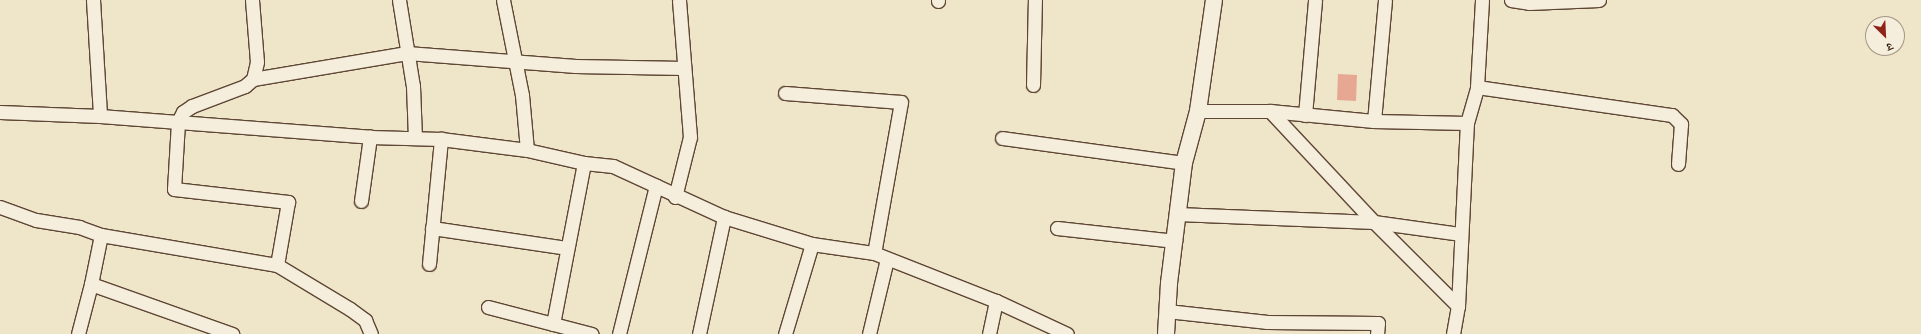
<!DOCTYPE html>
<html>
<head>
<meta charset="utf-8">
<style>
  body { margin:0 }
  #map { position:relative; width:1921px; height:334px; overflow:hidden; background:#efe5c9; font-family:Alegreya,"Noto Serif Devanagari",serif }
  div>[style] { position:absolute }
  .building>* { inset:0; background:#e6a892 }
  .roads { filter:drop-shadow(1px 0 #5e4634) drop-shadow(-1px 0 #5e4634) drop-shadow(0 1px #5e4634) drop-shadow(0 -1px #5e4634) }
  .minor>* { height:13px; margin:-6.5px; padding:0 6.5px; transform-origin:6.5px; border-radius:6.5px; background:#f5eedc }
  .tertiary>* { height:16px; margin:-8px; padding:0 8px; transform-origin:8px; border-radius:8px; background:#f5eedc }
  span { translate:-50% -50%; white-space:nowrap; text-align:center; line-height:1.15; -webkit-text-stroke:4px #f5eedc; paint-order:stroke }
  .north { position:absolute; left:1865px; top:16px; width:40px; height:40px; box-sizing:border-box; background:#f5eedc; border:1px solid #a59685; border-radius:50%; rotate:156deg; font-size:11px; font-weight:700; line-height:16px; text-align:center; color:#2d1102 }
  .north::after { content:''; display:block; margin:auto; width:14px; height:18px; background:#8f2418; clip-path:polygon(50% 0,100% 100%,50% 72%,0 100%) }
</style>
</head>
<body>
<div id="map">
  <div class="building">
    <div style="clip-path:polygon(1338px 74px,1357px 75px,1356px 101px,1337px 100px)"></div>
  </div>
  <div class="roads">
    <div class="minor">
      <div style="left:93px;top:0;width:116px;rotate:86.5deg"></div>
      <div style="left:252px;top:0;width:62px;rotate:85.4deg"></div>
      <div style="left:257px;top:62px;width:17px;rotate:103deg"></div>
      <div style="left:253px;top:79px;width:11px;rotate:139deg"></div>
      <div style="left:245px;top:86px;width:57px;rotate:159.3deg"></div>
      <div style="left:192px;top:106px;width:11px;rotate:146deg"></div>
      <div style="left:183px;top:112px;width:11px;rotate:117deg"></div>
      <div style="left:178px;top:122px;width:67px;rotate:93.4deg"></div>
      <div style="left:174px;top:189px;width:115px;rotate:6.5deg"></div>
      <div style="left:288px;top:202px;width:64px;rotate:99.9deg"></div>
      <div style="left:399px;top:0;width:87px;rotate:80.8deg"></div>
      <div style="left:413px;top:86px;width:52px;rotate:87.8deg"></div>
      <div style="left:503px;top:0;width:97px;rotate:78.7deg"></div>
      <div style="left:522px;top:95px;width:55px;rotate:84.8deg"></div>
      <div style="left:938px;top:0;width:1px;rotate:90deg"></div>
      <div style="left:1511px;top:0;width:18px;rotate:9deg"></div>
      <div style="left:1529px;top:3px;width:70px;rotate:-2.5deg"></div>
      <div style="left:253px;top:79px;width:156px;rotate:-9.6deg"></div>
      <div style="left:407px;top:53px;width:169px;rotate:4.4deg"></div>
      <div style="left:575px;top:66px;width:109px;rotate:1.1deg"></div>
      <div style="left:1033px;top:85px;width:85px;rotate:-88.7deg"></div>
      <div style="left:1477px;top:87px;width:197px;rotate:8.2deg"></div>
      <div style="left:1672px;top:115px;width:13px;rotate:45deg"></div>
      <div style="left:1681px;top:124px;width:40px;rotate:94.3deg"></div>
      <div style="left:785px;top:93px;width:116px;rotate:4.4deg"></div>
      <div style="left:901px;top:102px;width:153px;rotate:100.1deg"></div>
      <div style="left:1198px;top:111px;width:72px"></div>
      <div style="left:1270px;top:111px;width:104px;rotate:5.5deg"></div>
      <div style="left:1374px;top:121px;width:121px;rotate:-84.8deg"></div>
      <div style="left:1270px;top:111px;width:152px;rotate:46.9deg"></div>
      <div style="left:1374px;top:222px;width:119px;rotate:45deg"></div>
      <div style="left:0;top:112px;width:100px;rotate:2.3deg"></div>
      <div style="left:100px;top:116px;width:271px;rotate:4.4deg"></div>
      <div style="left:370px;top:137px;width:71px;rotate:1.6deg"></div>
      <div style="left:441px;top:139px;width:87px;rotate:7.3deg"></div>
      <div style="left:527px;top:150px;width:58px;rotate:12.8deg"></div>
      <div style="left:584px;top:163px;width:29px;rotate:6deg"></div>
      <div style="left:613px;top:166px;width:122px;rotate:24.7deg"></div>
      <div style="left:724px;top:217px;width:92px;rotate:17.1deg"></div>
      <div style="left:812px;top:244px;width:63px;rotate:8.3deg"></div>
      <div style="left:874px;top:253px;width:131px;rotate:21.5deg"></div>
      <div style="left:996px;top:301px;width:78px;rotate:24.9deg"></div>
      <div style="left:1305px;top:115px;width:115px;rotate:-85deg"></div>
      <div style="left:1374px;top:121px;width:93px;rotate:1.2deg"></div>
      <div style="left:1002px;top:138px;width:184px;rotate:7.8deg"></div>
      <div style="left:675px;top:197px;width:62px;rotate:-76deg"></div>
      <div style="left:690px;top:137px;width:137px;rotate:-94.6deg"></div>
      <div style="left:361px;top:201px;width:65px;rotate:-82deg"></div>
      <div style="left:0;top:207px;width:38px;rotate:20deg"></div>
      <div style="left:36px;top:220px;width:44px;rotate:9.2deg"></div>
      <div style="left:79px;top:227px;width:23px;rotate:20deg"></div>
      <div style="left:101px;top:235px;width:179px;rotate:9.7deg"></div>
      <div style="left:277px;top:265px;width:85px;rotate:31.1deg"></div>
      <div style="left:350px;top:309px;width:19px;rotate:36deg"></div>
      <div style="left:365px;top:320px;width:15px;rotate:67deg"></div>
      <div style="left:1177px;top:214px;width:197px;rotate:2.3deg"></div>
      <div style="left:1374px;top:222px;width:88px;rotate:7.9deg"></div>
      <div style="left:432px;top:228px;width:136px;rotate:8.4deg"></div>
      <div style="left:1057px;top:228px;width:119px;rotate:6.3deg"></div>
      <div style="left:429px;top:264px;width:126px;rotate:-84.5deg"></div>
      <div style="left:91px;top:284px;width:150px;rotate:19.5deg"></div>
      <div style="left:488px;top:307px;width:107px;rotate:14.6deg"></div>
      <div style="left:1167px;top:311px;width:101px;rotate:6.3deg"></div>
      <div style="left:1267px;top:322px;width:111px;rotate:0.5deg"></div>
      <div style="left:1378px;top:323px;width:11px;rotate:95deg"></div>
      <div style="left:553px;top:324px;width:164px;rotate:-79.1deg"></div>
      <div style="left:78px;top:334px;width:52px;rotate:-75.4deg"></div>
      <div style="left:91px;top:284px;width:50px;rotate:-78.5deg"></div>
      <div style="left:619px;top:334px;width:153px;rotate:-76deg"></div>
      <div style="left:699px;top:334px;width:120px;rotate:-77.9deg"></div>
      <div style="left:785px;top:334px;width:94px;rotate:-73.3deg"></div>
      <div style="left:869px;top:334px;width:77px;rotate:-76.5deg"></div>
      <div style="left:989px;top:334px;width:34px;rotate:-78deg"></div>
      <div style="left:1453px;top:334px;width:28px;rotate:-80deg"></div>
      <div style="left:1458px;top:306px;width:183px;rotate:-87.2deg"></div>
      <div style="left:1467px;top:123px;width:37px;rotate:-74deg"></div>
      <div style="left:1477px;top:87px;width:87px;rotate:-86.7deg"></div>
    </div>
    <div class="tertiary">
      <div style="left:1166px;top:334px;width:51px;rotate:-86.6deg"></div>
      <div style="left:1169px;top:283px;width:121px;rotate:-82.9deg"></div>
      <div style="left:1184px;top:163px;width:54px;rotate:-74.9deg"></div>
      <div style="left:1198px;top:111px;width:112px;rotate:-81.8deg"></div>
    </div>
  </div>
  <div class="north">उ</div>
</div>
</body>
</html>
